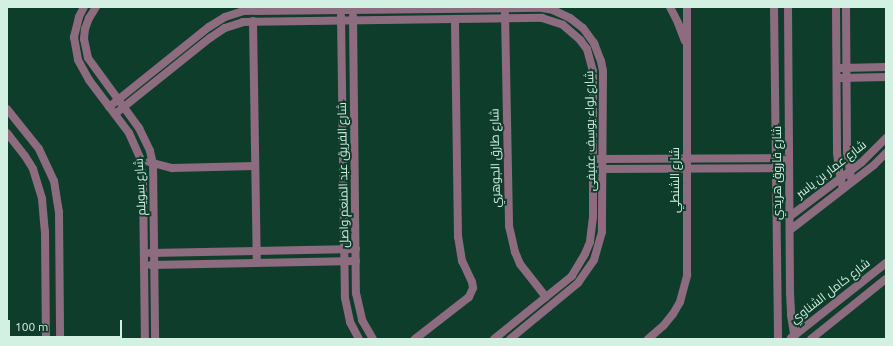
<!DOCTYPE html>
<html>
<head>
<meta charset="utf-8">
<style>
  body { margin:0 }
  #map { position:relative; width:893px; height:346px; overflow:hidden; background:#0f3d2b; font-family:Ubuntu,Cairo,sans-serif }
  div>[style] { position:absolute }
  .minor>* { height:8px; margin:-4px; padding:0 4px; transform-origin:4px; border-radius:4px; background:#8d6c7f }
  .tertiary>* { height:8px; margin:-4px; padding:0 4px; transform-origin:4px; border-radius:4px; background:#8d6c7f }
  span { translate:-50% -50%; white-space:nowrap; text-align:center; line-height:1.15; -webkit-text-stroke:4px #0f3d2b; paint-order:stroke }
  .street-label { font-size:12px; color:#d3f1e2 }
  .frame { position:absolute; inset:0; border:8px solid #d3f1e2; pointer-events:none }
  .scale { position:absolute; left:8px; top:320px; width:114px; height:18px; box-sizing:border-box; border:2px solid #d3f1e2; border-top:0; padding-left:5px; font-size:12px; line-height:14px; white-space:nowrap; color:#d3f1e2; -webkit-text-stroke:3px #0f3d2b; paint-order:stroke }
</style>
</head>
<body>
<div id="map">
  <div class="minor">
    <div style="left:84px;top:7px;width:11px;rotate:117deg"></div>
    <div style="left:79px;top:17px;width:21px;rotate:104deg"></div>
    <div style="left:74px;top:37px;width:23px;rotate:80deg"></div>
    <div style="left:78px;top:60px;width:23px;rotate:61deg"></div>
    <div style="left:89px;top:80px;width:66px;rotate:53deg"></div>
    <div style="left:129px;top:133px;width:27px;rotate:66deg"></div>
    <div style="left:140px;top:158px;width:24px;rotate:83deg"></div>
    <div style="left:143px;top:182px;width:157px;rotate:89.3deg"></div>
    <div style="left:96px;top:7px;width:13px;rotate:122deg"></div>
    <div style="left:89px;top:18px;width:12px;rotate:110deg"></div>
    <div style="left:85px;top:29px;width:10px;rotate:96deg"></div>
    <div style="left:84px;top:39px;width:19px;rotate:78deg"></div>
    <div style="left:88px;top:58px;width:87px;rotate:53.9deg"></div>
    <div style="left:139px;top:128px;width:25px;rotate:64deg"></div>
    <div style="left:150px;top:151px;width:13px;rotate:77deg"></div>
    <div style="left:153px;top:164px;width:175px;rotate:89.3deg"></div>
    <div style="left:670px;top:7px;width:18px;rotate:63deg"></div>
    <div style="left:678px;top:23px;width:19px;rotate:69deg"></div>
    <div style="left:774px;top:7px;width:332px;rotate:89.3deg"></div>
    <div style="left:788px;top:7px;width:286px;rotate:89.6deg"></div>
    <div style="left:790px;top:293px;width:22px;rotate:87deg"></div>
    <div style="left:791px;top:315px;width:24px;rotate:81deg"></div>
    <div style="left:836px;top:7px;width:146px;rotate:89.6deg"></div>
    <div style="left:837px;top:153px;width:17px;rotate:83deg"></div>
    <div style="left:839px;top:170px;width:19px;rotate:78deg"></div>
    <div style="left:846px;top:7px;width:145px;rotate:89.6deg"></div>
    <div style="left:847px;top:152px;width:30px;rotate:81deg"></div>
    <div style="left:505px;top:14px;width:212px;rotate:88.9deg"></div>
    <div style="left:509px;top:226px;width:27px;rotate:77deg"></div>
    <div style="left:515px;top:252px;width:13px;rotate:67deg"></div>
    <div style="left:520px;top:264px;width:42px;rotate:51.8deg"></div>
    <div style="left:341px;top:16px;width:282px;rotate:89.2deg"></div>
    <div style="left:345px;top:298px;width:25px;rotate:78deg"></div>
    <div style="left:350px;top:322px;width:19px;rotate:62deg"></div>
    <div style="left:353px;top:16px;width:277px;rotate:89.4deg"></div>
    <div style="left:356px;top:293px;width:28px;rotate:77deg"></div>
    <div style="left:362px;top:320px;width:22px;rotate:60deg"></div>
    <div style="left:253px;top:21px;width:242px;rotate:89.1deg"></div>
    <div style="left:841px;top:68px;width:45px;rotate:-1.3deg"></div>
    <div style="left:841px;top:78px;width:45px;rotate:-1.3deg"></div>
    <div style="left:109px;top:107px;width:128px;rotate:-38.7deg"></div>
    <div style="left:209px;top:27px;width:19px;rotate:-32deg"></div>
    <div style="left:225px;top:17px;width:19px;rotate:-18deg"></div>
    <div style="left:243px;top:11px;width:299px;rotate:-0.6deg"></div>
    <div style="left:542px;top:8px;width:11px;rotate:10deg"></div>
    <div style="left:553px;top:10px;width:19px;rotate:25deg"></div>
    <div style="left:570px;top:18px;width:16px;rotate:38deg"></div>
    <div style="left:583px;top:28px;width:19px;rotate:54deg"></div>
    <div style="left:594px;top:43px;width:19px;rotate:69deg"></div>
    <div style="left:601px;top:61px;width:10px;rotate:79deg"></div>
    <div style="left:603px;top:71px;width:161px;rotate:90.4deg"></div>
    <div style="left:602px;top:232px;width:29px;rotate:106deg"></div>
    <div style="left:594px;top:260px;width:28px;rotate:125deg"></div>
    <div style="left:578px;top:283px;width:88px;rotate:140.5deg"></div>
    <div style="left:115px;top:114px;width:122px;rotate:-38.7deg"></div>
    <div style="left:210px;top:38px;width:18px;rotate:-34deg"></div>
    <div style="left:225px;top:28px;width:19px;rotate:-18deg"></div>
    <div style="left:243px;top:22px;width:299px;rotate:-0.8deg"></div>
    <div style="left:542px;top:18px;width:22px;rotate:18deg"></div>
    <div style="left:563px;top:25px;width:23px;rotate:41deg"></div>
    <div style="left:580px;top:40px;width:11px;rotate:52deg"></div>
    <div style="left:587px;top:49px;width:23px;rotate:75deg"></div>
    <div style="left:593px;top:71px;width:146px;rotate:90deg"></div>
    <div style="left:593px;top:217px;width:25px;rotate:97deg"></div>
    <div style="left:590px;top:242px;width:13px;rotate:113deg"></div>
    <div style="left:585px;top:254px;width:26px;rotate:121deg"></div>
    <div style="left:572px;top:276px;width:100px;rotate:141.1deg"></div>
    <div style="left:598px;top:159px;width:191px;rotate:-0.3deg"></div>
    <div style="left:149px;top:162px;width:24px;rotate:15deg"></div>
    <div style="left:172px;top:168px;width:83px;rotate:-1.4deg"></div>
    <div style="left:598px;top:169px;width:191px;rotate:-0.3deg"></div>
    <div style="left:789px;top:217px;width:91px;rotate:-37deg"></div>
    <div style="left:862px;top:162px;width:34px;rotate:-45deg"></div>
    <div style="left:790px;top:230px;width:106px;rotate:-37.7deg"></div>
    <div style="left:874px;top:165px;width:17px;rotate:-45deg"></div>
    <div style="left:150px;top:253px;width:206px;rotate:-1.1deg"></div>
    <div style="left:151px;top:265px;width:205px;rotate:-1.1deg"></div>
    <div style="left:791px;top:338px;width:121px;rotate:-38.3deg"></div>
    <div style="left:415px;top:339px;width:68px;rotate:-37.9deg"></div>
    <div style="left:469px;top:297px;width:10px;rotate:-66deg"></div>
    <div style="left:473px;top:288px;width:6px;rotate:-99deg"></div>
    <div style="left:472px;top:282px;width:23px;rotate:-115deg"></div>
    <div style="left:462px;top:261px;width:24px;rotate:-99deg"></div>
    <div style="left:458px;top:237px;width:218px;rotate:-90.8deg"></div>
    <div style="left:648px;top:339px;width:21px;rotate:-41deg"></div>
    <div style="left:664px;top:325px;width:14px;rotate:-51deg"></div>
    <div style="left:673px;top:314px;width:14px;rotate:-60deg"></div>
    <div style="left:680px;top:302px;width:28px;rotate:-75deg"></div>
    <div style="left:687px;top:275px;width:268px;rotate:-90deg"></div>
    <div style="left:811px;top:339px;width:96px;rotate:-38.7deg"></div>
  </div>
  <div class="tertiary">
    <div style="left:7px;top:109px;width:51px;rotate:51.3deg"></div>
    <div style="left:39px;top:149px;width:35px;rotate:65deg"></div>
    <div style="left:54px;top:181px;width:31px;rotate:81deg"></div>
    <div style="left:59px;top:212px;width:127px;rotate:89.5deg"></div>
    <div style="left:7px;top:133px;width:29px;rotate:52deg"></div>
    <div style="left:25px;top:156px;width:15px;rotate:58deg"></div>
    <div style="left:33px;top:169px;width:31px;rotate:73deg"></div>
    <div style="left:42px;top:199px;width:32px;rotate:85deg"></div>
    <div style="left:45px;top:231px;width:108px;rotate:89.5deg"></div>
  </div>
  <div class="street-label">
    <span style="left:590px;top:131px;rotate:-91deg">شارع لواء يوسف عفيفى</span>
    <span style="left:495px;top:158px;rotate:-91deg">شارع طارق الجوهري</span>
    <span style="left:831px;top:169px;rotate:-38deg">شارع عمار بن ياسر</span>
    <span style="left:777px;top:173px;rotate:-90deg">شارع فاروق هريدي</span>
    <span style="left:343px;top:175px;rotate:-91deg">شارع الفريق عبد المنعم واصل</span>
    <span style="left:675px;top:180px;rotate:-90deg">شارع الشنطي</span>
    <span style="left:140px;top:187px;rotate:-93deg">شارع سويلم</span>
    <span style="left:830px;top:291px;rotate:-38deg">شارع كامل الشناوي</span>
  </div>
  <div class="frame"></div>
  <div class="scale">100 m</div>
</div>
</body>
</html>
